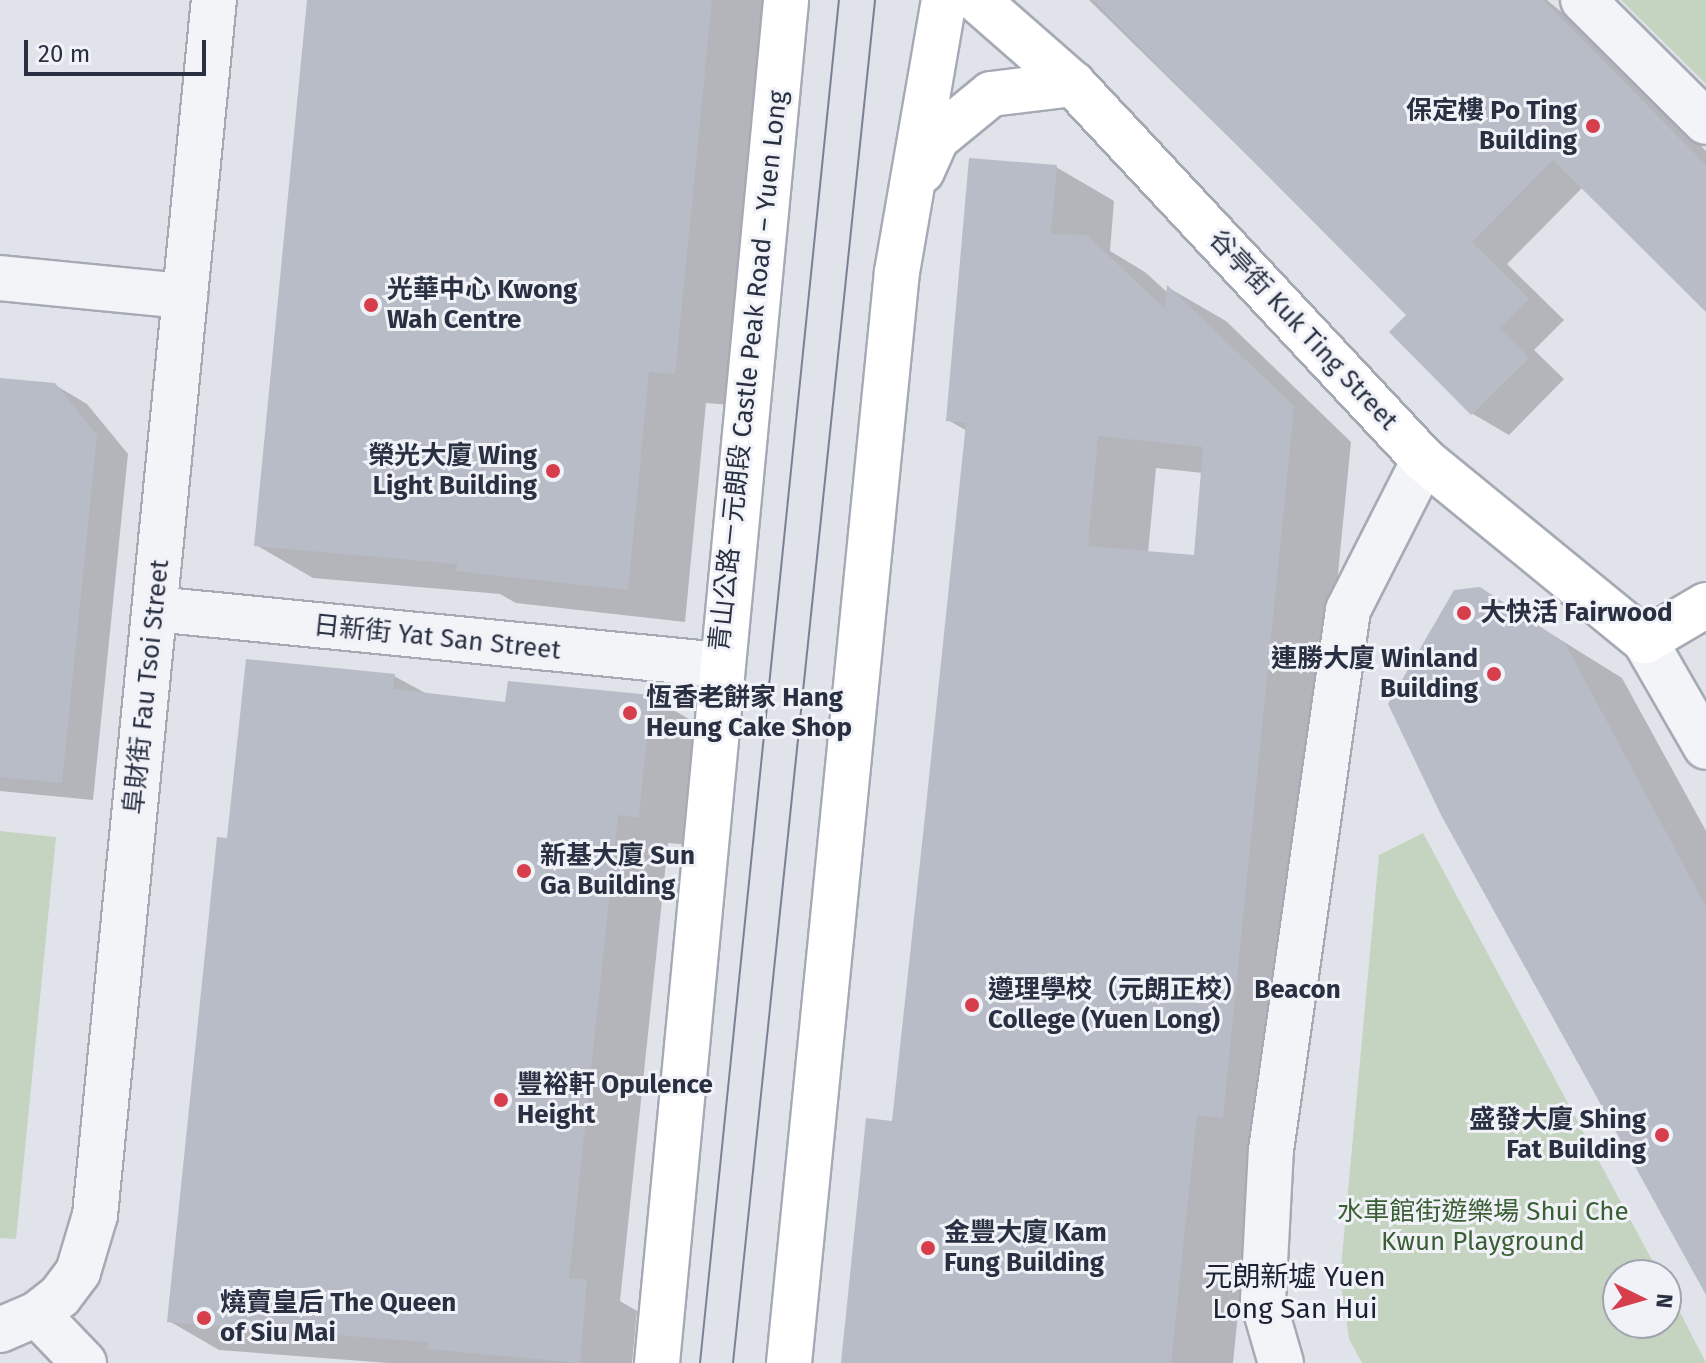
<!DOCTYPE html>
<html>
<head>
<meta charset="utf-8">
<style>
  body { margin:0 }
  #map { position:relative; width:1706px; height:1363px; overflow:hidden; background:#e0e3ea; font-family:"Fira Sans","Noto Sans TC",sans-serif }
  div>[style] { position:absolute }
  .green>* { inset:0; background:#c5d4c1 }
  .shadow>* { inset:0; background:#0003 }
  .building>* { inset:0; background:#b7bcc7 }
  .roads { filter:drop-shadow(2px 0 #a5aab4) drop-shadow(-2px 0 #a5aab4) drop-shadow(0 2px #a5aab4) drop-shadow(0 -2px #a5aab4) }
  .street>* { height:44px; margin:-22px; padding:0 22px; transform-origin:22px; border-radius:22px; background:#f3f4f8 }
  .secondary>* { height:44px; margin:-22px; padding:0 22px; transform-origin:22px; border-radius:22px; background:#fff }
  .tram>* { height:2px; margin:-1px; padding:0 1px; transform-origin:1px; border-radius:1px; background:#798194 }
  .dots>* { width:22px; height:22px; translate:-50% -50%; box-sizing:border-box; border:4px solid #f0f2f7; border-radius:50% }
  span { translate:-50% -50%; white-space:nowrap; text-align:center; line-height:1.15; -webkit-text-stroke:6px #f0f2f7; paint-order:stroke }
  .poi-label { font-size:26px; color:#283042; font-weight:700 }
  .right { translate:-100% -50%; text-align:right }
  .left { translate:0 -50%; text-align:left }
  .street-label { font-size:26px; color:#283042 }
  .park-label { font-size:26px; color:#3a5f34 }
  .neighbourhood-label { font-size:28px; color:#1a2133 }
  .north { position:absolute; left:1602px; top:1259px; width:80px; height:80px; box-sizing:border-box; background:#f0f2f7; border:2px solid #a0a4af; border-radius:50%; rotate:95deg; font-size:22px; font-weight:700; line-height:32px; text-align:center; color:#283042 }
  .north::after { content:''; display:block; margin:auto; width:28px; height:36px; background:#d63e4c; clip-path:polygon(50% 0,100% 100%,50% 72%,0 100%) }
  .scale { position:absolute; left:24px; top:40px; width:182px; height:36px; box-sizing:border-box; border:4px solid #283042; border-top:0; padding-left:10px; font-size:24px; line-height:28px; white-space:nowrap; color:#283042; -webkit-text-stroke:6px #f0f2f7; paint-order:stroke }
</style>
</head>
<body>
<div id="map">
  <div class="green">
    <div style="clip-path:polygon(1621px 0,1706px 0,1706px 84px)"></div>
    <div style="clip-path:polygon(0 831px,56px 837px,16px 1239px,0 1238px)"></div>
    <div style="clip-path:polygon(1423px 833px,1660px 1275px,1618px 1275px,1618px 1323px,1666px 1323px,1666px 1285px,1706px 1363px,1362px 1363px,1349px 1339px,1340px 1278px,1379px 855px)"></div>
  </div>
  <div class="shadow">
    <div style="clip-path:polygon(309px 0,764px 0,732px 405px,706px 403px,685px 622px,516px 603px,500px 594px,313px 578px,256px 545px)"></div>
    <div style="clip-path:polygon(1089px 0,1547px 0,1592px 37px,1706px 151px,1706px 308px,1583px 187px,1507px 264px,1564px 320px,1534px 350px,1564px 379px,1509px 435px,1473px 414px,1392px 332px,1409px 314px)"></div>
    <div style="clip-path:polygon(evenodd,1056px 167px,1114px 201px,1110px 251px,1145px 272px,1168px 293px,1169px 288px,1226px 321px,1351px 442px,1281px 1150px,1255px 1148px,1233px 1363px,842px 1363px,893px 1123px,967px 431px,948px 420px,1056px 167px,1156px 468px,1203px 473px,1196px 557px,1148px 553px,1156px 468px)"></div>
    <div style="clip-path:polygon(0 380px,55px 385px,87px 404px,128px 454px,93px 800px,0 791px)"></div>
    <div style="clip-path:polygon(1479px 589px,1622px 678px,1706px 831px,1706px 1291px)"></div>
    <div style="clip-path:polygon(394px 676px,429px 695px,507px 704px,651px 697px,701px 726px,689px 845px,668px 843px,620px 1301px,637px 1311px,632px 1363px,388px 1363px,219px 1350px,169px 1321px,229px 840px)"></div>
  </div>
  <div class="building">
    <div style="clip-path:polygon(307px 0,712px 0,675px 374px,649px 372px,628px 590px,456px 571px,457px 564px,254px 546px)"></div>
    <div style="clip-path:polygon(1093px 0,1543px 0,1706px 165px,1706px 312px,1553px 160px,1472px 242px,1529px 299px,1499px 328px,1529px 358px,1471px 415px,1389px 332px,1406px 315px)"></div>
    <div style="clip-path:polygon(evenodd,969px 158px,1057px 165px,1051px 234px,1087px 235px,1165px 309px,1167px 285px,1294px 406px,1223px 1118px,1197px 1115px,1171px 1363px,841px 1363px,866px 1118px,892px 1121px,925px 816px,966px 423px,946px 421px,969px 158px,1098px 436px,1203px 447px,1194px 555px,1088px 546px,1098px 436px)"></div>
    <div style="clip-path:polygon(0 378px,55px 383px,97px 435px,62px 783px,0 777px)"></div>
    <div style="clip-path:polygon(1480px 587px,1565px 643px,1706px 907px,1706px 1295px,1441px 815px,1388px 704px,1454px 590px)"></div>
    <div style="clip-path:polygon(246px 659px,395px 674px,393px 689px,505px 702px,508px 681px,651px 695px,639px 818px,618px 815px,569px 1278px,587px 1280px,580px 1363px,427px 1349px,428px 1342px,167px 1322px,217px 837px,227px 838px)"></div>
  </div>
  <div class="roads">
    <div class="street">
      <div style="left:1583px;top:0;width:173px;rotate:44.8deg"></div>
      <div style="left:0;top:278px;width:186px;rotate:5.6deg"></div>
      <div style="left:155px;top:609px;width:568px;rotate:5.66deg"></div>
      <div style="left:1645px;top:641px;width:122px;rotate:60.1deg"></div>
      <div style="left:37px;top:1314px;width:68px;rotate:46.2deg"></div>
      <div style="left:0;top:1330px;width:40px;rotate:-23.4deg"></div>
      <div style="left:37px;top:1314px;width:29px;rotate:-38deg"></div>
      <div style="left:60px;top:1296px;width:30px;rotate:-53deg"></div>
      <div style="left:78px;top:1272px;width:59px;rotate:-73.4deg"></div>
      <div style="left:95px;top:1215px;width:1221px;rotate:-84.41deg"></div>
      <div style="left:1281px;top:1363px;width:65px;rotate:-106.2deg"></div>
      <div style="left:1263px;top:1301px;width:151px;rotate:-87deg"></div>
      <div style="left:1271px;top:1150px;width:545px;rotate:-81.88deg"></div>
      <div style="left:1348px;top:610px;width:168px;rotate:-63.1deg"></div>
    </div>
    <div class="secondary">
      <div style="left:977px;top:0;width:128px;rotate:41.2deg"></div>
      <div style="left:1073px;top:84px;width:514px;rotate:46.97deg"></div>
      <div style="left:1424px;top:460px;width:286px;rotate:39.3deg"></div>
      <div style="left:1645px;top:641px;width:71px;rotate:-30.5deg"></div>
      <div style="left:922px;top:171px;width:35px;rotate:-66deg"></div>
      <div style="left:936px;top:139px;width:71px;rotate:-39.3deg"></div>
      <div style="left:991px;top:94px;width:83px;rotate:-7deg"></div>
      <div style="left:657px;top:1363px;width:1369px;rotate:-84.59deg"></div>
      <div style="left:789px;top:1363px;width:1096px;rotate:-84.35deg"></div>
      <div style="left:897px;top:272px;width:276px;rotate:-80.2deg"></div>
    </div>
  </div>
  <div class="tram">
    <div style="left:700px;top:1363px;width:1370px;rotate:-84.18deg"></div>
    <div style="left:733px;top:1363px;width:1370px;rotate:-84.05deg"></div>
  </div>
  <div class="dots">
    <div style="left:1593px;top:126px;background:#d63e4c"></div>
    <div style="left:371px;top:305px;background:#d63e4c"></div>
    <div style="left:553px;top:471px;background:#d63e4c"></div>
    <div style="left:1464px;top:613px;background:#d63e4c"></div>
    <div style="left:1494px;top:674px;background:#d63e4c"></div>
    <div style="left:630px;top:713px;background:#d63e4c"></div>
    <div style="left:524px;top:871px;background:#d63e4c"></div>
    <div style="left:972px;top:1005px;background:#d63e4c"></div>
    <div style="left:501px;top:1100px;background:#d63e4c"></div>
    <div style="left:1662px;top:1135px;background:#d63e4c"></div>
    <div style="left:928px;top:1248px;background:#d63e4c"></div>
    <div style="left:204px;top:1318px;background:#d63e4c"></div>
  </div>
  <div class="poi-label">
    <span class="right" style="left:1577px;top:126px">保定樓 Po Ting<br>Building</span>
    <span class="left" style="left:387px;top:305px">光華中心 Kwong<br>Wah Centre</span>
    <span class="right" style="left:537px;top:471px">榮光大廈 Wing<br>Light Building</span>
    <span class="left" style="left:1480px;top:613px">大快活 Fairwood</span>
    <span class="right" style="left:1478px;top:674px">連勝大廈 Winland<br>Building</span>
    <span class="left" style="left:646px;top:713px">恆香老餅家 Hang<br>Heung Cake Shop</span>
    <span class="left" style="left:540px;top:871px">新基大廈 Sun<br>Ga Building</span>
    <span class="left" style="left:988px;top:1005px">遵理學校（元朗正校） Beacon<br>College (Yuen Long)</span>
    <span class="left" style="left:517px;top:1100px">豐裕軒 Opulence<br>Height</span>
    <span class="right" style="left:1646px;top:1135px">盛發大廈 Shing<br>Fat Building</span>
    <span class="left" style="left:944px;top:1248px">金豐大廈 Kam<br>Fung Building</span>
    <span class="left" style="left:220px;top:1318px">燒賣皇后 The Queen<br>of Siu Mai</span>
  </div>
  <div class="street-label">
    <span style="left:1303px;top:330px;rotate:47deg">谷亭街 Kuk Ting Street</span>
    <span style="left:749px;top:371px;rotate:-84deg">青山公路－元朗段 Castle Peak Road – Yuen Long</span>
    <span style="left:437px;top:638px;rotate:6deg">日新街 Yat San Street</span>
    <span style="left:147px;top:687px;rotate:-84deg">阜財街 Fau Tsoi Street</span>
  </div>
  <div class="park-label">
    <span style="left:1483px;top:1227px">水車館街遊樂場 Shui Che<br>Kwun Playground</span>
  </div>
  <div class="neighbourhood-label">
    <span style="left:1295px;top:1293px">元朗新墟 Yuen<br>Long San Hui</span>
  </div>
  <div class="north">N</div>
  <div class="scale">20 m</div>
</div>
</body>
</html>
